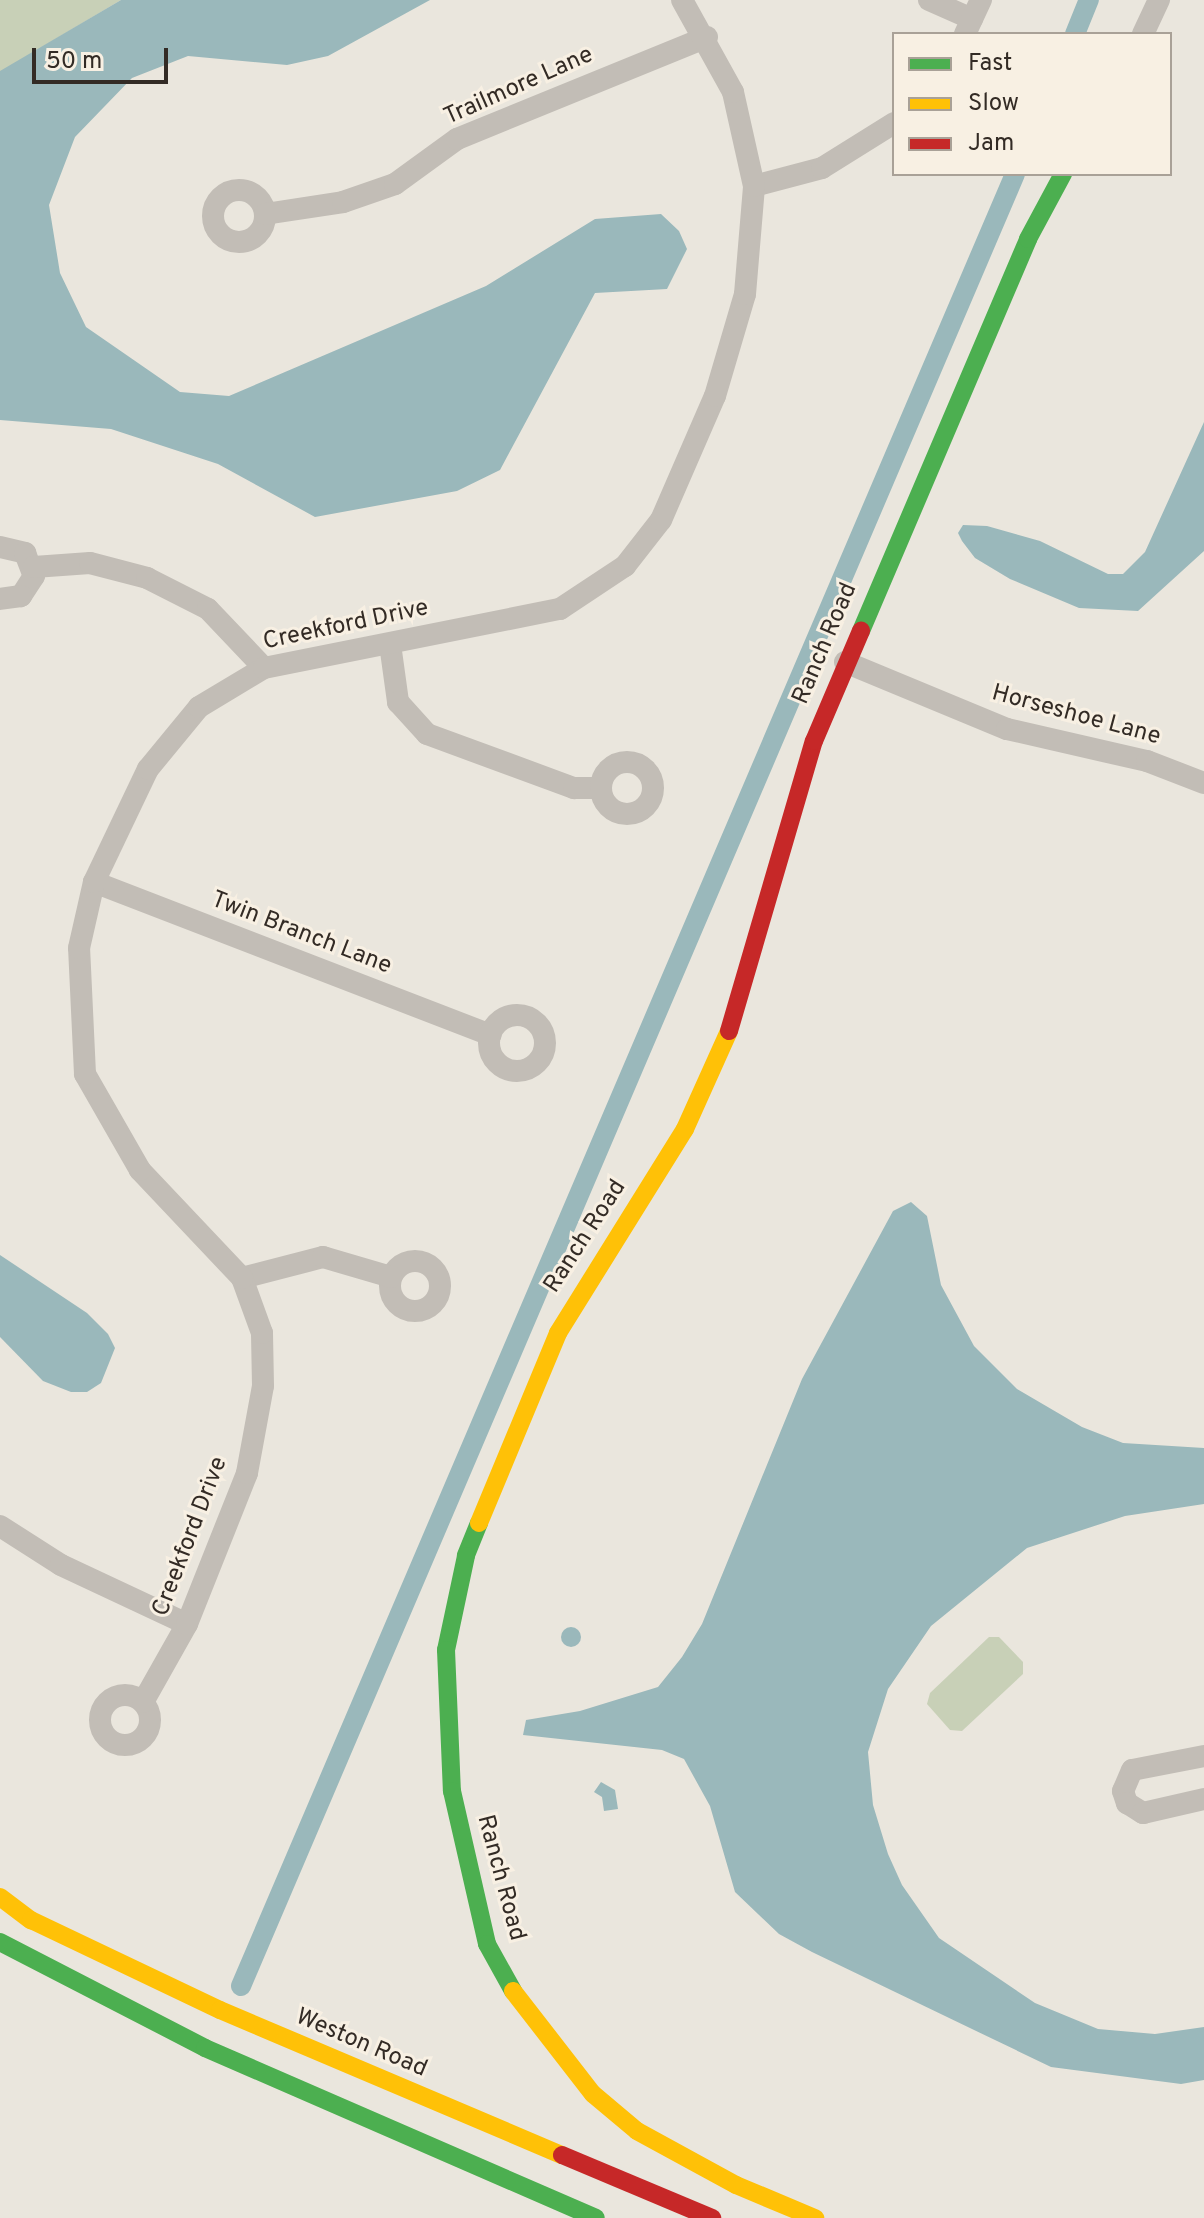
<!DOCTYPE html>
<html>
<head>
<meta charset="utf-8">
<style>
  body { margin:0 }
  #map { position:relative; width:1204px; height:2218px; overflow:hidden; background:#eae6dd; font-family:Overpass,sans-serif }
  div>[style] { position:absolute }
  .green>* { inset:0; background:#c8d0b7 }
  .water>* { inset:0; background:#9ab8bb }
  .round { border-radius:50% }
  .canal>* { height:20px; margin:-10px; padding:0 10px; transform-origin:10px; border-radius:10px; background:#9ab8bb }
  .street>* { height:22px; margin:-11px; padding:0 11px; transform-origin:11px; border-radius:11px; background:#c2bdb6 }
  .street>.ring { margin:-11px; padding:0; box-sizing:content-box; background:none; border:22px solid #c2bdb6; border-radius:50% }
  .fast>* { height:18px; margin:-9px; padding:0 9px; transform-origin:9px; border-radius:9px; background:#4caf50 }
  .slow>* { height:18px; margin:-9px; padding:0 9px; transform-origin:9px; border-radius:9px; background:#ffc107 }
  .jam>* { height:18px; margin:-9px; padding:0 9px; transform-origin:9px; border-radius:9px; background:#c62828 }
  span { translate:-50% -50%; white-space:nowrap; text-align:center; line-height:1.15; -webkit-text-stroke:6px #f8f0e3; paint-order:stroke }
  .street-label { font-size:24px; color:#332b25 }
  .legend { position:absolute; left:892px; top:32px; width:280px; height:144px; box-sizing:border-box; background:#f8f0e3; border:2px solid #a9a197; margin:0; padding:10px 14px; list-style:none; font-size:24px; color:#332b25 }
  .legend li { display:flex; align-items:center; gap:16px; height:40px }
  .legend b { width:40px; border:2px solid #a9a197 }
  .scale { position:absolute; left:32px; top:48px; width:136px; height:36px; box-sizing:border-box; border:4px solid #332b25; border-top:0; padding-left:10px; font-size:24px; line-height:28px; white-space:nowrap; color:#332b25; -webkit-text-stroke:6px #f8f0e3; paint-order:stroke }
</style>
</head>
<body>
<div id="map">
  <div class="green">
    <div style="clip-path:polygon(0 0,121px 0,0 72px)"></div>
    <div style="clip-path:polygon(989px 1637px,999px 1637px,1023px 1662px,1023px 1674px,962px 1731px,950px 1730px,927px 1704px,930px 1693px)"></div>
  </div>
  <div class="water">
    <div style="clip-path:polygon(121px 0,430px 0,328px 56px,287px 65px,188px 56px,132px 78px,75px 137px,49px 205px,60px 273px,86px 327px,180px 392px,229px 396px,486px 286px,595px 219px,661px 214px,679px 231px,687px 249px,667px 289px,595px 293px,500px 470px,457px 491px,315px 517px,218px 464px,111px 429px,0 420px,0 71px)"></div>
    <div style="clip-path:polygon(1204px 422px,1204px 551px,1138px 611px,1079px 608px,1010px 579px,975px 558px,962px 541px,958px 533px,963px 525px,987px 526px,1040px 541px,1108px 574px,1123px 574px,1145px 552px)"></div>
    <div style="clip-path:polygon(911px 1202px,927px 1216px,941px 1285px,974px 1346px,1017px 1389px,1082px 1427px,1123px 1443px,1204px 1448px,1204px 1504px,1125px 1516px,1027px 1548px,931px 1626px,888px 1689px,868px 1752px,873px 1805px,888px 1854px,902px 1885px,939px 1938px,1035px 2003px,1098px 2029px,1155px 2034px,1204px 2027px,1204px 2080px,1181px 2084px,1051px 2067px,812px 1952px,779px 1934px,735px 1892px,710px 1806px,684px 1759px,662px 1750px,523px 1735px,526px 1720px,580px 1711px,658px 1687px,682px 1657px,702px 1624px,802px 1379px,893px 1211px)"></div>
    <div style="clip-path:polygon(0 1255px,87px 1313px,108px 1334px,115px 1348px,101px 1383px,87px 1392px,71px 1392px,43px 1381px,0 1337px)"></div>
    <div class="round" style="left:561px;top:1627px;width:20px;height:20px"></div>
    <div style="clip-path:polygon(601px 1782px,615px 1790px,618px 1809px,604px 1811px,602px 1797px,594px 1792px)"></div>
  </div>
  <div class="canal">
    <div style="left:1075px;top:34px;width:37px;rotate:-68deg"></div>
    <div style="left:241px;top:1986px;width:1970px;rotate:-66.87deg"></div>
  </div>
  <div class="street">
    <div style="left:929px;top:0;width:47px;rotate:23.8deg"></div>
    <div style="left:965px;top:34px;width:38px;rotate:-65deg"></div>
    <div style="left:1143px;top:34px;width:38px;rotate:-65deg"></div>
    <div style="left:754px;top:186px;width:70px;rotate:-14.8deg"></div>
    <div style="left:822px;top:168px;width:85px;rotate:-32deg"></div>
    <div class="ring" style="left:213px;top:190px;width:30px;height:30px"></div>
    <div style="left:265px;top:214px;width:79px;rotate:-8.7deg"></div>
    <div style="left:343px;top:202px;width:55px;rotate:-19.1deg"></div>
    <div style="left:395px;top:184px;width:77px;rotate:-36deg"></div>
    <div style="left:457px;top:139px;width:270px;rotate:-22.2deg"></div>
    <div style="left:0;top:547px;width:26px;rotate:13deg"></div>
    <div style="left:25px;top:553px;width:25px;rotate:69deg"></div>
    <div style="left:34px;top:576px;width:24px;rotate:123deg"></div>
    <div style="left:21px;top:596px;width:21px;rotate:172deg"></div>
    <div style="left:34px;top:567px;width:56px;rotate:-4.1deg"></div>
    <div style="left:90px;top:563px;width:59px;rotate:14.7deg"></div>
    <div style="left:147px;top:578px;width:68px;rotate:26.9deg"></div>
    <div style="left:208px;top:609px;width:81px;rotate:46.5deg"></div>
    <div style="left:390px;top:644px;width:59px;rotate:82.1deg"></div>
    <div style="left:398px;top:702px;width:43px;rotate:47.8deg"></div>
    <div style="left:427px;top:734px;width:157px;rotate:20.2deg"></div>
    <div style="left:574px;top:788px;width:27px"></div>
    <div style="left:845px;top:662px;width:175px;rotate:22.5deg"></div>
    <div style="left:1007px;top:729px;width:144px;rotate:12.9deg"></div>
    <div style="left:1147px;top:761px;width:61px;rotate:21.1deg"></div>
    <div class="ring" style="left:601px;top:762px;width:30px;height:30px"></div>
    <div style="left:94px;top:882px;width:425px;rotate:21.1deg"></div>
    <div class="ring" style="left:489px;top:1015px;width:34px;height:34px"></div>
    <div class="ring" style="left:390px;top:1261px;width:28px;height:28px"></div>
    <div style="left:242px;top:1278px;width:84px;rotate:-14.5deg"></div>
    <div style="left:323px;top:1257px;width:71px;rotate:16.4deg"></div>
    <div style="left:0;top:1526px;width:72px;rotate:32.6deg"></div>
    <div style="left:61px;top:1565px;width:139px;rotate:25.1deg"></div>
    <div class="ring" style="left:100px;top:1695px;width:28px;height:28px"></div>
    <div style="left:143px;top:1702px;width:90px;rotate:-60.6deg"></div>
    <div style="left:187px;top:1624px;width:162px;rotate:-68.3deg"></div>
    <div style="left:247px;top:1473px;width:88px;rotate:-79.6deg"></div>
    <div style="left:263px;top:1386px;width:53px;rotate:-91.1deg"></div>
    <div style="left:262px;top:1333px;width:59px;rotate:-110deg"></div>
    <div style="left:242px;top:1278px;width:149px;rotate:-133.4deg"></div>
    <div style="left:140px;top:1170px;width:111px;rotate:-119.8deg"></div>
    <div style="left:85px;top:1074px;width:126px;rotate:-92.7deg"></div>
    <div style="left:79px;top:948px;width:68px;rotate:-77.2deg"></div>
    <div style="left:94px;top:882px;width:125px;rotate:-64.5deg"></div>
    <div style="left:148px;top:769px;width:80px;rotate:-50.6deg"></div>
    <div style="left:199px;top:707px;width:76px;rotate:-31deg"></div>
    <div style="left:264px;top:668px;width:302px;rotate:-11.3deg"></div>
    <div style="left:560px;top:609px;width:78px;rotate:-33.5deg"></div>
    <div style="left:625px;top:566px;width:58px;rotate:-52deg"></div>
    <div style="left:661px;top:520px;width:135px;rotate:-66.5deg"></div>
    <div style="left:715px;top:396px;width:106px;rotate:-73.6deg"></div>
    <div style="left:745px;top:294px;width:108px;rotate:-85.2deg"></div>
    <div style="left:754px;top:186px;width:96px;rotate:-102.6deg"></div>
    <div style="left:733px;top:92px;width:105px;rotate:-119deg"></div>
    <div style="left:1204px;top:1756px;width:73px;rotate:169deg"></div>
    <div style="left:1132px;top:1770px;width:23px;rotate:113deg"></div>
    <div style="left:1123px;top:1791px;width:13px;rotate:72deg"></div>
    <div style="left:1127px;top:1803px;width:19px;rotate:32deg"></div>
    <div style="left:1143px;top:1813px;width:63px;rotate:-12.9deg"></div>
  </div>
  <div class="fast">
    <div style="left:861px;top:631px;width:426px;rotate:-66.9deg"></div>
    <div style="left:1028px;top:239px;width:74px;rotate:-61.7deg"></div>
    <div style="left:479px;top:1523px;width:35px;rotate:112deg"></div>
    <div style="left:466px;top:1556px;width:96px;rotate:102deg"></div>
    <div style="left:446px;top:1650px;width:141px;rotate:87.6deg"></div>
    <div style="left:452px;top:1791px;width:157px;rotate:77.1deg"></div>
    <div style="left:487px;top:1944px;width:54px;rotate:61deg"></div>
    <div style="left:0;top:1942px;width:231px;rotate:27.3deg"></div>
    <div style="left:205px;top:2048px;width:426px;rotate:23.5deg"></div>
  </div>
  <div class="slow">
    <div style="left:479px;top:1523px;width:206px;rotate:-67.4deg"></div>
    <div style="left:558px;top:1333px;width:240px;rotate:-58.1deg"></div>
    <div style="left:685px;top:1129px;width:107px;rotate:-65.8deg"></div>
    <div style="left:0;top:1897px;width:39px;rotate:37deg"></div>
    <div style="left:31px;top:1920px;width:209px;rotate:25.5deg"></div>
    <div style="left:220px;top:2010px;width:371px;rotate:23deg"></div>
    <div style="left:513px;top:1991px;width:130px;rotate:52.2deg"></div>
    <div style="left:593px;top:2094px;width:57px;rotate:40.1deg"></div>
    <div style="left:637px;top:2131px;width:113px;rotate:28.6deg"></div>
    <div style="left:736px;top:2185px;width:86px;rotate:22.7deg"></div>
  </div>
  <div class="jam">
    <div style="left:729px;top:1031px;width:302px;rotate:-73.7deg"></div>
    <div style="left:814px;top:741px;width:120px;rotate:-66.9deg"></div>
    <div style="left:562px;top:2155px;width:163px;rotate:22.8deg"></div>
  </div>
  <div class="street-label">
    <span style="left:519px;top:87px;rotate:-24deg">Trailmore Lane</span>
    <span style="left:346px;top:626px;rotate:-12deg">Creekford Drive</span>
    <span style="left:826px;top:644px;rotate:-67deg">Ranch Road</span>
    <span style="left:1076px;top:716px;rotate:15deg">Horseshoe Lane</span>
    <span style="left:301px;top:934px;rotate:21deg">Twin Branch Lane</span>
    <span style="left:586px;top:1237px;rotate:-57deg">Ranch Road</span>
    <span style="left:191px;top:1537px;rotate:-69deg">Creekford Drive</span>
    <span style="left:500px;top:1878px;rotate:75deg">Ranch Road</span>
    <span style="left:361px;top:2044px;rotate:23deg">Weston Road</span>
  </div>
  <ul class="legend">
  <li><b style="height:10px;background:#4caf50"></b>Fast</li>
  <li><b style="height:10px;background:#ffc107"></b>Slow</li>
  <li><b style="height:10px;background:#c62828"></b>Jam</li>
  </ul>
  <div class="scale">50 m</div>
</div>
</body>
</html>
